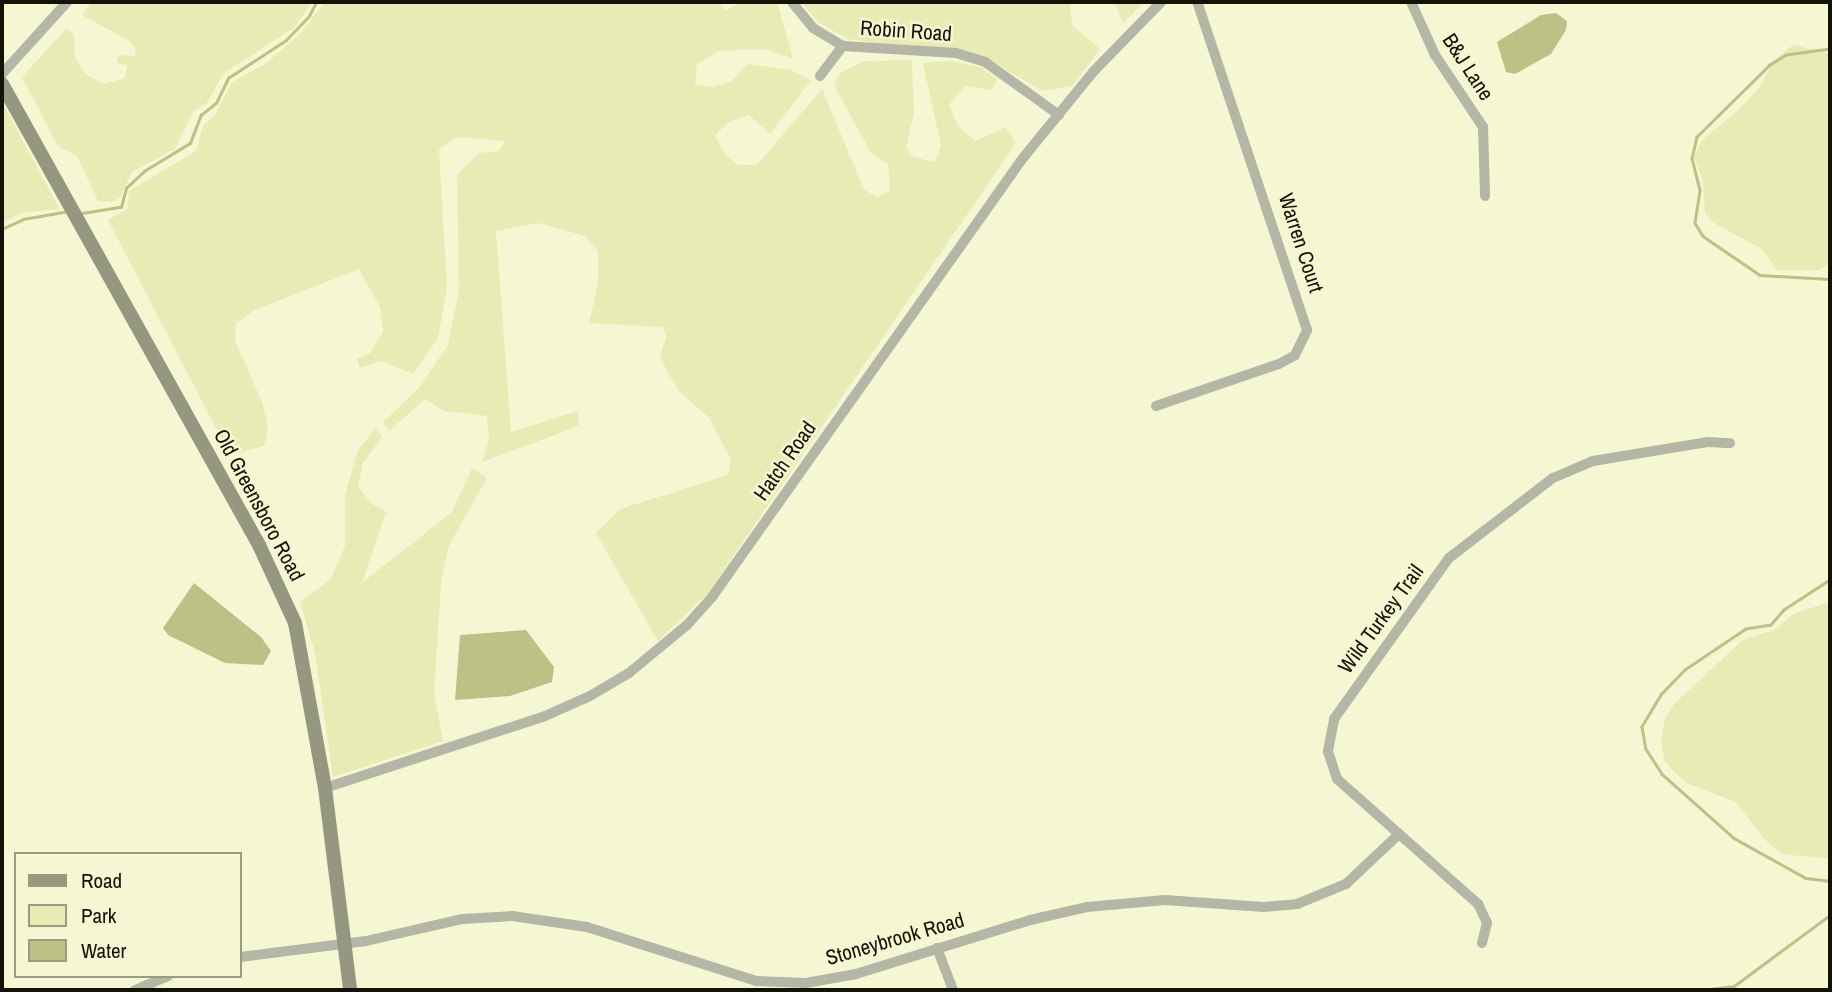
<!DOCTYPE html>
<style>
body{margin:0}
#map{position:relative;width:1832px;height:992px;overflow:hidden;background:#f5f7d2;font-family:"Archivo Narrow",sans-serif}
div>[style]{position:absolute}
.green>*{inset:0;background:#e8ebb4}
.water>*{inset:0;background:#bec186}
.stream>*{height:2.5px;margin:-1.25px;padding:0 1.25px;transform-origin:1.25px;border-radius:1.25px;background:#bec186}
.street>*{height:10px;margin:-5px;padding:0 5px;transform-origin:5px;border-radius:5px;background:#b4b6a6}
.secondary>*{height:14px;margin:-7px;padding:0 7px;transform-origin:7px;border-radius:7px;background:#969780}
span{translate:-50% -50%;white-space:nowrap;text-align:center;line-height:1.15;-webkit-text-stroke:5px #f5f7d2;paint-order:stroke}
.street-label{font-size:21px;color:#121306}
.frame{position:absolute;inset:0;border:4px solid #121306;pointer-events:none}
.legend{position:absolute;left:14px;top:852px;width:228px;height:126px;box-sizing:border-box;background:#f5f7d2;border:2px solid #9a9c80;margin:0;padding:9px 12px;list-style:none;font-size:21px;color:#121306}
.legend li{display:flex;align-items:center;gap:14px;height:35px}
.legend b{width:35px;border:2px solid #9a9c80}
</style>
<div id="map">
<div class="green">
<i style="clip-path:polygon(92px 2px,312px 2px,295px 27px,223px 74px,207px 103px,193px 112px,175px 149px,132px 172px,120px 198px,112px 202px,98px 201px,77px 156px,58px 146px,22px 77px,66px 29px,74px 34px,75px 57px,85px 74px,104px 84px,125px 78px,127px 66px,117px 62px,118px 55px,134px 56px,136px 51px,131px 42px,82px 15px)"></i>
<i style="clip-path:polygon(325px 2px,720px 2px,725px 11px,742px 2px,777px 2px,793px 59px,765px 49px,719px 51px,697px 64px,695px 84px,712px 87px,732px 81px,747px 64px,790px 70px,811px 80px,770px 134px,749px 115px,729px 122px,715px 135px,724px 153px,738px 165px,757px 165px,822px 89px,864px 190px,878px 197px,890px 190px,888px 164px,871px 153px,834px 85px,840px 73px,864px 61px,912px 60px,914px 113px,906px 148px,913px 157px,935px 162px,941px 146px,923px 63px,951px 61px,980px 67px,998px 80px,991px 90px,965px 86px,949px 105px,958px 126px,975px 141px,1005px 127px,1016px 143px,708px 593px,658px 641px,596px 533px,620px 509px,728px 475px,731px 459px,709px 418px,679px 391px,668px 373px,660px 356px,666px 338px,663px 327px,589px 323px,598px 284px,598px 251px,585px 236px,539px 223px,496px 231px,511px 432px,578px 411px,579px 426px,482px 462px,489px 439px,487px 416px,444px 411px,425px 399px,389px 431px,383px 422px,419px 388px,448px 345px,459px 291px,457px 174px,479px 153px,499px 151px,505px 141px,456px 137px,439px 149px,447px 288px,438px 338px,413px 374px,382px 361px,360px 368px,357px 359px,370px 353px,383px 332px,380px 307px,359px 269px,255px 310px,236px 323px,235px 341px,263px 404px,268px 428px,264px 446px,230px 455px,108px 220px,127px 209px,129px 191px,196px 151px,203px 126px,215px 115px,232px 82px,265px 64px,298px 36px)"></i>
<i style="clip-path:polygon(801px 2px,1070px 2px,1072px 25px,1100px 49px,1072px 86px,1042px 91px,990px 60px,848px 39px,819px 23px)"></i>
<i style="clip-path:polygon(1115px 2px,1143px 2px,1123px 24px)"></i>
<i style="clip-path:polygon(1793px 45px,1830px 53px,1830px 263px,1819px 270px,1777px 270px,1762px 249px,1714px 223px,1705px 213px,1703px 182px,1694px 157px,1702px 140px,1737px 111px,1759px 88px,1774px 60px)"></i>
<i style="clip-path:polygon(2px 102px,57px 204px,59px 209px,21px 213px,2px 223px)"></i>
<i style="clip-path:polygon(376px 428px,382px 437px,363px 463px,358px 486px,371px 503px,386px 512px,362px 583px,452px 512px,472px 468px,487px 478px,449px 545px,441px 582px,434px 694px,443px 741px,333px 777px,315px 653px,300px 602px,330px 580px,345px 546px,345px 495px,358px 450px)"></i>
<i style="clip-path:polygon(1830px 602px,1830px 859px,1782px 854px,1764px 839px,1736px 802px,1686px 783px,1665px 762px,1661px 743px,1665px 719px,1674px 704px,1744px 639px,1774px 630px,1795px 613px)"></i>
</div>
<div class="water">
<i style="clip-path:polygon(1556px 13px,1567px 21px,1566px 30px,1551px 54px,1515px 74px,1506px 72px,1497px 42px,1541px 15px)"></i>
<i style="clip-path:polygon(194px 583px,261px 637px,271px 651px,263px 665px,225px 663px,168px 635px,163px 628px)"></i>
<i style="clip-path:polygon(526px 630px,554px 667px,552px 682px,510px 696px,455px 700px,460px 635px)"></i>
</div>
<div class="stream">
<i style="left:1830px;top:49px;width:44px;rotate:172.2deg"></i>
<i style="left:1786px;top:55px;width:19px;rotate:148deg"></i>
<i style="left:1770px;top:65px;width:103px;rotate:135.4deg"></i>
<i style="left:1697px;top:137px;width:22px;rotate:103deg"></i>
<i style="left:1692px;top:158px;width:34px;rotate:76deg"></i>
<i style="left:1700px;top:191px;width:32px;rotate:99deg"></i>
<i style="left:1695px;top:223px;width:15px;rotate:58deg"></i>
<i style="left:1703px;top:236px;width:69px;rotate:34.4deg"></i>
<i style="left:1760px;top:275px;width:70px;rotate:3.3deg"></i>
<i style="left:82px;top:213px;width:39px;rotate:-9deg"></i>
<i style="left:121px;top:207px;width:20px;rotate:-75deg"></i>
<i style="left:126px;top:188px;width:25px;rotate:-43deg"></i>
<i style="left:144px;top:171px;width:54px;rotate:-31.3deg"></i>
<i style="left:190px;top:143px;width:30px;rotate:-69deg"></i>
<i style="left:201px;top:115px;width:19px;rotate:-39deg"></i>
<i style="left:216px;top:103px;width:28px;rotate:-64deg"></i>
<i style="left:228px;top:78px;width:69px;rotate:-33.2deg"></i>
<i style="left:286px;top:40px;width:33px;rotate:-46deg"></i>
<i style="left:309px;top:16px;width:16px;rotate:-63deg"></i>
<i style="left:2px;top:229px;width:23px;rotate:-25deg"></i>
<i style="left:23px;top:219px;width:42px;rotate:-9.7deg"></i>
<i style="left:1830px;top:580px;width:55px;rotate:146.9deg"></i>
<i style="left:1784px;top:610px;width:20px;rotate:131deg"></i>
<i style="left:1771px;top:625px;width:25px;rotate:171deg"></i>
<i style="left:1746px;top:629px;width:73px;rotate:146.1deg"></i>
<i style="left:1685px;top:670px;width:35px;rotate:134deg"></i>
<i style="left:1661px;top:695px;width:37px;rotate:121deg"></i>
<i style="left:1642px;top:727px;width:22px;rotate:80deg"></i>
<i style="left:1646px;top:749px;width:30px;rotate:57deg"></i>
<i style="left:1662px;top:774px;width:96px;rotate:41.6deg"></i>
<i style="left:1734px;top:838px;width:82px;rotate:29.1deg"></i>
<i style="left:1806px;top:878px;width:24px;rotate:7deg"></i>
<i style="left:1702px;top:990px;width:32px;rotate:-7deg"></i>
<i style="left:1734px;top:986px;width:119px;rotate:-36.5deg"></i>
</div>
<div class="street">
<i style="left:792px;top:2px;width:33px;rotate:51deg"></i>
<i style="left:813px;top:28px;width:35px;rotate:31deg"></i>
<i style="left:843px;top:46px;width:113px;rotate:3.5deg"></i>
<i style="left:956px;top:53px;width:30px;rotate:17deg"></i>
<i style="left:985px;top:62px;width:91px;rotate:35.6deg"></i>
<i style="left:1411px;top:2px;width:58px;rotate:65.6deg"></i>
<i style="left:1435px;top:55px;width:87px;rotate:56.3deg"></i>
<i style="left:1483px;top:127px;width:69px;rotate:88.3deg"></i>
<i style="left:2px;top:74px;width:97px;rotate:-47.9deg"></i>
<i style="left:820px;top:76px;width:38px;rotate:-53deg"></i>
<i style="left:1156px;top:406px;width:130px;rotate:-18.9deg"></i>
<i style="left:1279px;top:364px;width:18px;rotate:-29deg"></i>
<i style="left:1295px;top:355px;width:28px;rotate:-64deg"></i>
<i style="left:1307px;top:330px;width:346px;rotate:-108.5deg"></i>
<i style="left:325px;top:788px;width:231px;rotate:-18.1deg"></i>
<i style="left:545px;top:716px;width:49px;rotate:-24deg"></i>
<i style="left:590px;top:696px;width:45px;rotate:-30.5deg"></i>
<i style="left:629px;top:673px;width:75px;rotate:-39.6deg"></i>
<i style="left:687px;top:625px;width:38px;rotate:-48deg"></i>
<i style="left:712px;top:597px;width:538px;rotate:-54.69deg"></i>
<i style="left:1023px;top:158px;width:112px;rotate:-50.8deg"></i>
<i style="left:1094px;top:71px;width:96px;rotate:-45.8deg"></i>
<i style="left:1482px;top:943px;width:21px;rotate:-76deg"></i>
<i style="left:1487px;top:923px;width:21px;rotate:-115deg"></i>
<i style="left:1478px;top:904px;width:188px;rotate:-138.4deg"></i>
<i style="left:1337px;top:779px;width:29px;rotate:-108deg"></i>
<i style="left:1328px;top:751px;width:33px;rotate:-79deg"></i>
<i style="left:1334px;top:719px;width:198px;rotate:-54.5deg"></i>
<i style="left:1449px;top:558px;width:131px;rotate:-37.6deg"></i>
<i style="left:1553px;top:478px;width:43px;rotate:-23deg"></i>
<i style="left:1593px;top:461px;width:117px;rotate:-9.4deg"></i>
<i style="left:1708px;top:442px;width:22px;rotate:3deg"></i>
<i style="left:937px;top:948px;width:45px;rotate:69.1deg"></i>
<i style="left:240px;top:957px;width:127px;rotate:-7.2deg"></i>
<i style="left:366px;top:941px;width:98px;rotate:-12.9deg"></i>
<i style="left:462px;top:919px;width:50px;rotate:-3.4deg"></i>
<i style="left:512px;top:916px;width:76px;rotate:8.3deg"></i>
<i style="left:587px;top:927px;width:177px;rotate:17.7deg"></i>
<i style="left:756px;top:981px;width:50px;rotate:2.3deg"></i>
<i style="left:806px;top:983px;width:51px;rotate:-10.2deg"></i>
<i style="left:856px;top:974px;width:182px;rotate:-17.2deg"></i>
<i style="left:1030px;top:920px;width:58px;rotate:-12.8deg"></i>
<i style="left:1087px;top:907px;width:78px;rotate:-5.1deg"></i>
<i style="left:1165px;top:900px;width:99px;rotate:4deg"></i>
<i style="left:1264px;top:907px;width:33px;rotate:-5deg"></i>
<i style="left:1297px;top:904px;width:53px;rotate:-22.2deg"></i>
<i style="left:1346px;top:884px;width:73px;rotate:-43.3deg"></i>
<i style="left:135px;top:990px;width:36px;rotate:-23deg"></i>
</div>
<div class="secondary">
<i style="left:2px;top:84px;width:528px;rotate:60.86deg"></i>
<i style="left:259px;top:545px;width:86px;rotate:65.2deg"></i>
<i style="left:295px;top:623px;width:168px;rotate:79.7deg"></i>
<i style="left:325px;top:788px;width:204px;rotate:82.9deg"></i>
</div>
<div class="street-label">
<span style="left:906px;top:31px;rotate:4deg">Robin Road</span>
<span style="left:1468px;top:67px;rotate:57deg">B&amp;J Lane</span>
<span style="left:1301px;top:243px;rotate:72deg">Warren Court</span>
<span style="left:785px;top:461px;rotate:-55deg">Hatch Road</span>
<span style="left:259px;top:505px;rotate:62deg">Old Greensboro Road</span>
<span style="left:1381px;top:619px;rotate:-54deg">Wild Turkey Trail</span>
<span style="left:895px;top:939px;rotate:-16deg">Stoneybrook Road</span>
</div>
<div class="frame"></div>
<ul class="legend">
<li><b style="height:9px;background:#969780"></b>Road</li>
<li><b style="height:19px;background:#e8ebb4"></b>Park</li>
<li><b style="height:19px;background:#bec186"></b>Water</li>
</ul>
</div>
